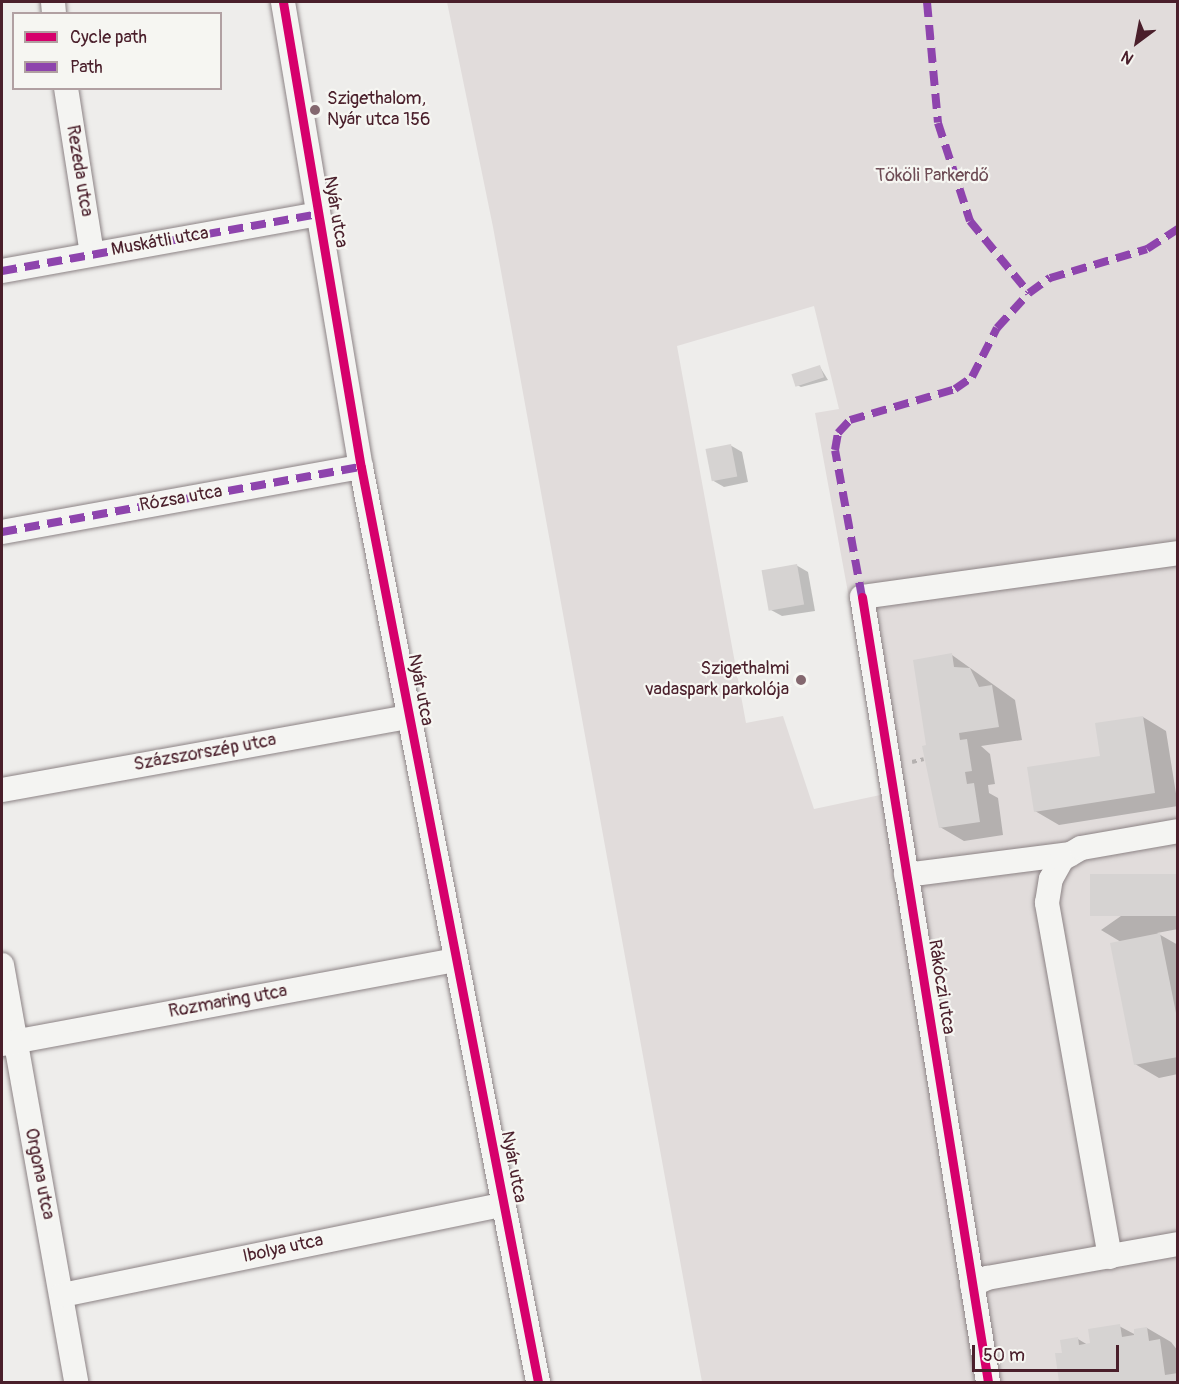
<!DOCTYPE html>
<meta charset="utf-8">
<style>
body{margin:0}
#map{position:relative;width:1179px;height:1384px;overflow:hidden;background:#eeedeb;font-family:Pangolin,sans-serif}
div>[style]{position:absolute}
.green>*{inset:0;background:#e1dcdb}
.shadow>*{inset:0;background:#0003}
.building>*{inset:0;background:#d6d3d2;transform-origin:0 0}
.path>*{height:4px;margin-top:-2px;transform-origin:0;background:repeating-linear-gradient(90deg,#b5b1b0 0 4.5px,transparent 0 9px)}
.roads{filter:drop-shadow(0 0 2px #8c8385) drop-shadow(0 0 2px #8c8385)}
.minor>*{height:24px;margin:-12px;padding:0 12px;transform-origin:12px;border-radius:12px;background:#f4f4f2}
.quiet>*{height:8px;margin-top:-4px;transform-origin:0;background:repeating-linear-gradient(90deg,#8e44ad 0 15px,transparent 0 23px)}
.cycleway>*{height:9px;margin:-4.5px;padding:0 4.5px;transform-origin:4.5px;border-radius:4.5px;background:#d6006c}
.dots>*{width:16px;height:16px;translate:-50% -50%;box-sizing:border-box;border:3px solid #f6f6f2;border-radius:50%}
span{translate:-50% -50%;white-space:nowrap;text-align:center;line-height:1.15;-webkit-text-stroke:4.5px #f6f6f2;paint-order:stroke}
.poi-label{font-size:18px;color:#4a1f2b}
.left{translate:0 -50%;text-align:left}
.right{translate:-100% -50%;text-align:right}
.street-label{font-size:18px;color:#4a1f2b}
.park-label{font-size:18px;color:#6d4b54}
.frame{position:absolute;inset:0;border:3px solid #4a1f2b;pointer-events:none}
.legend{position:absolute;left:12px;top:12px;width:210px;height:78px;box-sizing:border-box;background:#f6f6f2;border:2px solid #b1a0a2;margin:0;padding:8px 10px;list-style:none;font-size:18px;color:#4a1f2b}
.legend li{display:flex;align-items:center;gap:12px;height:30px}
.legend b{width:30px;border:2px solid #b1a0a2}
.north{position:absolute;left:1107px;top:12px;width:60px;height:60px;-webkit-text-stroke:4px #f6f6f2;paint-order:stroke;rotate:212deg;font-size:16px;font-weight:700;line-height:24px;text-align:center;color:#4a1f2b}
.north::after{content:'';display:block;margin:auto;width:21px;height:27px;background:#4a1f2b;clip-path:polygon(50% 0,100% 100%,50% 72%,0 100%)}
.scale{position:absolute;left:972px;top:1345px;width:147px;height:27px;box-sizing:border-box;border:3px solid #4a1f2b;border-top:0;padding-left:8px;font-size:18px;line-height:21px;white-space:nowrap;color:#4a1f2b;-webkit-text-stroke:4px #f6f6f2;paint-order:stroke}
</style>
<div id="map">
<div class="green">
<i style="clip-path:polygon(evenodd,447px 2px,1177px 2px,1177px 1382px,702px 1382px,493px 227px,447px 2px,814px 306px,839px 409px,815px 413px,885px 794px,814px 809px,783px 716px,746px 723px,677px 346px,814px 306px)"></i>
</div>
<div class="shadow">
<i style="clip-path:polygon(820px 367px,828px 380px,801px 387px,795px 384px)"></i>
<i style="clip-path:polygon(730px 445px,742px 452px,748px 482px,724px 487px,712px 480px)"></i>
<i style="clip-path:polygon(796px 565px,808px 572px,815px 611px,782px 616px,771px 610px)"></i>
<i style="clip-path:polygon(952px 655px,1015px 700px,1022px 740px,981px 746px,990px 754px,995px 784px,988px 785px,989px 793px,998px 798px,1003px 835px,964px 841px,940px 827px,928px 746px)"></i>
<i style="clip-path:polygon(1143px 717px,1166px 731px,1178px 806px,1059px 825px,1035px 811px,1102px 757px)"></i>
<i style="clip-path:polygon(1178px 876px,1178px 929px,1157px 933px,1178px 945px,1178px 1074px,1159px 1078px,1135px 1064px,1121px 942px,1101px 930px)"></i>
<i style="clip-path:polygon(1119px 1326px,1136px 1335px,1147px 1328px,1171px 1342px,1178px 1351px,1178px 1382px,1061px 1382px,1056px 1355px,1063px 1354px,1078px 1339px,1088px 1345px)"></i>
</div>
<div class="building">
<i style="left:820px;top:365px;width:13px;height:30px;rotate:72deg"></i>
<i style="left:731px;top:444px;width:33px;height:26px;rotate:79deg"></i>
<i style="left:797px;top:564px;width:41px;height:36px;rotate:80deg"></i>
<i style="clip-path:polygon(952px 653px,954px 667px,970px 668px,979px 687px,992px 685px,999px 727px,959px 733px,960px 740px,967px 739px,972px 771px,965px 772px,967px 784px,974px 783px,980px 822px,939px 828px,922px 746px,926px 745px,913px 660px)"></i>
<i style="clip-path:polygon(1143px 716px,1155px 793px,1034px 812px,1027px 767px,1100px 756px,1095px 723px)"></i>
<i style="left:1178px;top:874px;width:42px;height:88px;rotate:90deg"></i>
<i style="clip-path:polygon(1160px 933px,1178px 1023px,1178px 1057px,1134px 1065px,1110px 943px)"></i>
<i style="clip-path:polygon(1120px 1324px,1122px 1337px,1134px 1335px,1134px 1329px,1147px 1327px,1149px 1341px,1160px 1339px,1165px 1375px,1178px 1373px,1178px 1382px,1059px 1382px,1055px 1353px,1062px 1353px,1060px 1340px,1078px 1337px,1079px 1345px,1090px 1343px,1088px 1329px)"></i>
</div>
<div class="path">
<i style="left:912px;top:762px;width:12px;rotate:-14deg"></i>
</div>
<div class="roads">
<div class="minor">
<i style="left:53px;top:2px;width:12px;rotate:85deg"></i>
<i style="left:283px;top:2px;width:471px;rotate:80.5deg"></i>
<i style="left:361px;top:467px;width:932px;rotate:79.05deg"></i>
<i style="left:66px;top:88px;width:168px;rotate:81.1deg"></i>
<i style="left:2px;top:271px;width:321px;rotate:-10.2deg"></i>
<i style="left:2px;top:532px;width:365px;rotate:-10.3deg"></i>
<i style="left:2px;top:790px;width:413px;rotate:-10.2deg"></i>
<i style="left:906px;top:875px;width:166px;rotate:-7.3deg"></i>
<i style="left:2px;top:965px;width:424px;rotate:79.9deg"></i>
<i style="left:2px;top:1044px;width:460px;rotate:-10.5deg"></i>
<i style="left:1110px;top:1257px;width:360px;rotate:-100.1deg"></i>
<i style="left:1047px;top:903px;width:24px;rotate:-81deg"></i>
<i style="left:1051px;top:879px;width:23px;rotate:-61deg"></i>
<i style="left:1062px;top:859px;width:22px;rotate:-30deg"></i>
<i style="left:1081px;top:848px;width:98px;rotate:-9.9deg"></i>
<i style="left:972px;top:1285px;width:17px;rotate:-25deg"></i>
<i style="left:987px;top:1278px;width:194px;rotate:-10.1deg"></i>
<i style="left:62px;top:1295px;width:451px;rotate:-11.6deg"></i>
<i style="left:988px;top:1382px;width:795px;rotate:-99.12deg"></i>
<i style="left:862px;top:597px;width:319px;rotate:-7.9deg"></i>
</div>
</div>
<div class="quiet">
<i style="left:927px;top:2px;width:121px;rotate:84.8deg"></i>
<i style="left:938px;top:123px;width:103px;rotate:71.9deg"></i>
<i style="left:970px;top:221px;width:93px;rotate:50.7deg"></i>
<i style="left:2px;top:271px;width:321px;rotate:-10.2deg"></i>
<i style="left:2px;top:532px;width:365px;rotate:-10.3deg"></i>
<i style="left:862px;top:597px;width:149px;rotate:-100.4deg"></i>
<i style="left:835px;top:450px;width:17px;rotate:-80deg"></i>
<i style="left:838px;top:433px;width:18px;rotate:-47deg"></i>
<i style="left:850px;top:420px;width:109px;rotate:-16.4deg"></i>
<i style="left:955px;top:389px;width:21px;rotate:-35deg"></i>
<i style="left:972px;top:377px;width:55px;rotate:-63deg"></i>
<i style="left:997px;top:328px;width:47px;rotate:-47.6deg"></i>
<i style="left:1029px;top:293px;width:26px;rotate:-36deg"></i>
<i style="left:1050px;top:278px;width:101px;rotate:-16.6deg"></i>
<i style="left:1147px;top:249px;width:37px;rotate:-33deg"></i>
</div>
<div class="cycleway">
<i style="left:283px;top:2px;width:471px;rotate:80.5deg"></i>
<i style="left:361px;top:467px;width:932px;rotate:79.05deg"></i>
<i style="left:862px;top:597px;width:795px;rotate:80.88deg"></i>
</div>
<div class="dots">
<i style="left:315px;top:110px;background:#83676e"></i>
<i style="left:801px;top:680px;background:#83676e"></i>
</div>
<div class="poi-label">
<span class="left" style="left:327px;top:110px">Szigethalom,<br>Nyár utca 156</span>
<span class="right" style="left:789px;top:680px">Szigethalmi<br>vadaspark parkolója</span>
</div>
<div class="street-label">
<span style="left:79px;top:171px;rotate:81deg">Rezeda utca</span>
<span style="left:335px;top:212px;rotate:80deg">Nyár utca</span>
<span style="left:160px;top:242px;rotate:-10deg">Muskátli utca</span>
<span style="left:181px;top:499px;rotate:-10deg">Rózsa utca</span>
<span style="left:420px;top:690px;rotate:79deg">Nyár utca</span>
<span style="left:205px;top:753px;rotate:-10deg">Százszorszép utca</span>
<span style="left:941px;top:987px;rotate:81deg">Rákóczi utca</span>
<span style="left:228px;top:1002px;rotate:-10deg">Rozmaring utca</span>
<span style="left:513px;top:1167px;rotate:79deg">Nyár utca</span>
<span style="left:39px;top:1174px;rotate:79deg">Orgona utca</span>
<span style="left:283px;top:1249px;rotate:-12deg">Ibolya utca</span>
</div>
<div class="park-label">
<span style="left:932px;top:176px">Tököli Parkerdő</span>
</div>
<div class="frame"></div>
<ul class="legend">
<li><b style="height:8px;background:#d6006c"></b>Cycle path</li>
<li><b style="height:8px;background:#8e44ad"></b>Path</li>
</ul>
<div class="north">N</div>
<div class="scale">50 m</div>
</div>
